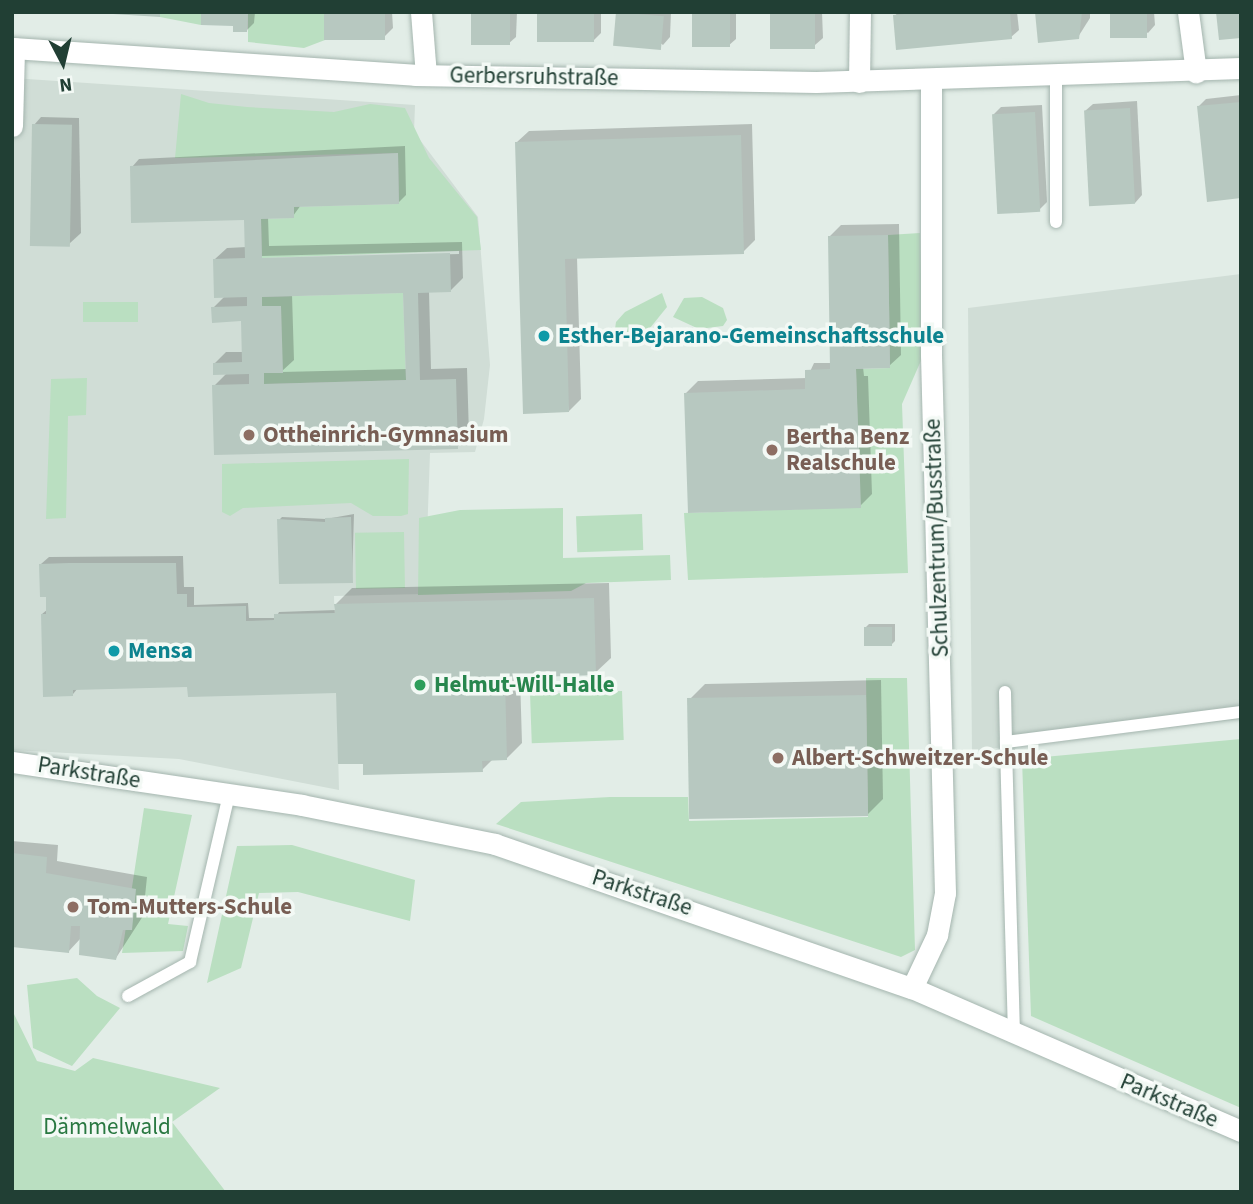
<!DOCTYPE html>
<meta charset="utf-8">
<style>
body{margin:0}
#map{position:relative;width:1253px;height:1204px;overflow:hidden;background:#e2ede7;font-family:"Source Sans 3",sans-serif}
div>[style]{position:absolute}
.built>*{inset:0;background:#d0ddd6}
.green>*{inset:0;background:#badfc1;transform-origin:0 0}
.shadow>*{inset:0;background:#0003}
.building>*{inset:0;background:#b7c8c0;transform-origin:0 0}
.roads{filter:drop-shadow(0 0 2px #a4b5ae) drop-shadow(0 0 2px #a4b5ae)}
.service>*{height:12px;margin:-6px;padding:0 6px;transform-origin:6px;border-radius:6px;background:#fff}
.minor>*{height:21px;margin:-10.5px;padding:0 10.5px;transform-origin:10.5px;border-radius:10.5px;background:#fff}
.tertiary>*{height:21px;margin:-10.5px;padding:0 10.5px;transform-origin:10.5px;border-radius:10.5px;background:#fff}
.dots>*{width:19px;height:19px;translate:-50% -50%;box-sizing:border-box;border:4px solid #f3f9f5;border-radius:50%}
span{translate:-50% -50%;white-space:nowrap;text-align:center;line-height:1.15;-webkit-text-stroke:7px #f3f9f5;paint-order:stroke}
.street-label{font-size:23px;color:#213f34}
.culture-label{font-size:23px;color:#0d838f;font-weight:700}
.left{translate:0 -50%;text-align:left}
.education-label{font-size:23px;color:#785e54;font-weight:700}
.leisure-label{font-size:23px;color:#27864d;font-weight:700}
.park-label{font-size:23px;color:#297841}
.frame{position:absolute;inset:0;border:14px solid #213f34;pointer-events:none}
.north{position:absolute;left:28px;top:28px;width:70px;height:70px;-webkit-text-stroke:5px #f3f9f5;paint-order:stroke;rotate:173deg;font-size:19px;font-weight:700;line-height:28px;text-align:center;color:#213f34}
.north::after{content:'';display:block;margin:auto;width:24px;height:32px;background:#213f34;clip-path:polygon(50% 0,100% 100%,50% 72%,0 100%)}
</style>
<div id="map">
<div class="built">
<i style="clip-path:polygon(12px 78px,415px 105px,414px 132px,478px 217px,490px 365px,484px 419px,475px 452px,430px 453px,425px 594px,334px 596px,339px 790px,179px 759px,12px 750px)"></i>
<i style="clip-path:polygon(1241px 274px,1241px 719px,972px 751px,968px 308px)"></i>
</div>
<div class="green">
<i style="clip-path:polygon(160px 12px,201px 12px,201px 25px,160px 17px)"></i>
<i style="clip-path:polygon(248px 12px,324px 12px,325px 40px,304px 48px,248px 42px)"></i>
<i style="clip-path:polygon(181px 94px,209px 103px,247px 107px,334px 112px,370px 104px,405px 108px,429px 158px,477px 217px,481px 250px,262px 258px,261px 219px,293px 218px,294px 207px,399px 204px,398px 153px,175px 158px)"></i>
<i style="clip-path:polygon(920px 233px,923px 356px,902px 404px,908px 573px,688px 580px,684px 513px,860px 507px,856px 369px,890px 368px,888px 235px)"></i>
<i style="clip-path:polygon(403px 293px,406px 380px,264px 384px,264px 373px,282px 373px,281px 306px,262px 306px,262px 297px)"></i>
<i style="clip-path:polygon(662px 293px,667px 307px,650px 328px,614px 336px,616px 322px,625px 312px)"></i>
<i style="clip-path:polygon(702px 297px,723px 308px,727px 320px,723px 326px,699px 329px,673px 317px,684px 298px)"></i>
<i style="left:83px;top:302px;width:55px;height:20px"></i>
<i style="clip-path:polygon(87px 378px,86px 415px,68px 416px,66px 518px,46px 519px,51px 379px)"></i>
<i style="clip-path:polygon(409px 459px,408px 514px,401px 516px,373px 516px,351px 503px,243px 508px,230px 516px,222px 512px,222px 464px)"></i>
<i style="clip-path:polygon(563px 508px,563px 558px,670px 555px,671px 580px,586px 583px,571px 591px,418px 595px,419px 518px,460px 510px)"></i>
<i style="left:642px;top:514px;width:36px;height:66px;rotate:88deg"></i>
<i style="left:404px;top:532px;width:56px;height:49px;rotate:89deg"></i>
<i style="clip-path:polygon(866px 678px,907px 678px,915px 950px,901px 957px,496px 824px,521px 802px,610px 797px,688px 797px,689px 821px,868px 817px)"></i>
<i style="left:622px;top:691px;width:49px;height:92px;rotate:88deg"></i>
<i style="clip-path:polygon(1241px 739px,1241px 1108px,1031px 1016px,1022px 759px)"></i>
<i style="clip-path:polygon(144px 808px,192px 815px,168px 924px,188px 926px,183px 951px,122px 953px)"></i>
<i style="clip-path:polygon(292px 845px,415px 880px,410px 921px,298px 892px,259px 893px,241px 968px,207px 983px,237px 846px)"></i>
<i style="clip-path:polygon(77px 978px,97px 996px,120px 1008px,72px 1066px,33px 1048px,27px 985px)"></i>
<i style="clip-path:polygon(12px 994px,13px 1012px,37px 1061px,75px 1071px,93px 1058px,220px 1088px,172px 1122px,226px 1192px,12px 1192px)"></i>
</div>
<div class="shadow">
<i style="clip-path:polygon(203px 12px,255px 12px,254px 23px,247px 30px)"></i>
<i style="clip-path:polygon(326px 12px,392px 12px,393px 28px,385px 36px)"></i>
<i style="clip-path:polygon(473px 12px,517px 12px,516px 37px,508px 44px)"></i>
<i style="clip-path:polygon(539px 12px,601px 12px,601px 33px,593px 41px)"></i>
<i style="clip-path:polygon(618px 12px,671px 12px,670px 37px,663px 45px)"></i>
<i style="clip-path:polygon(694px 12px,736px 12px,736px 39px,728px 46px)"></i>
<i style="clip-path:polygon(772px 12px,822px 12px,823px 38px,815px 45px)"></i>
<i style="clip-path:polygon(898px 12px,1017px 12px,1019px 30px,1011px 37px,895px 16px)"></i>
<i style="clip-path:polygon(1037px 12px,1090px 12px,1090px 18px,1078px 37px)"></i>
<i style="clip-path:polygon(1112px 12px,1154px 12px,1155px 25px,1148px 33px)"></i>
<i style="clip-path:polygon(1241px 95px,1241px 197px,1199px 106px,1206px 99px)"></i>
<i style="clip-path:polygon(1137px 101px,1142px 195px,1135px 203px,1085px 111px,1093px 104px)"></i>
<i style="clip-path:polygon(1042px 105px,1047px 202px,1039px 210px,993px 115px,1001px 107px)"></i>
<i style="clip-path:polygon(41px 117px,79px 118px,81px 233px,69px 244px,34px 125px)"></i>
<i style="clip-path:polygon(752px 124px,755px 240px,743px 252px,577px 257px,581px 399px,569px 411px,517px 142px,529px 131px)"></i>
<i style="clip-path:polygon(evenodd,405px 146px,406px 195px,399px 202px,301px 205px,293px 216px,268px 217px,269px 246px,462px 242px,463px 278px,451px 290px,429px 291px,431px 369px,467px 368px,469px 435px,457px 447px,214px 386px,227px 373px,214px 364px,226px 352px,244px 352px,243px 320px,213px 308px,225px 296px,215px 259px,227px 248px,247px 247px,246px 218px,132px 167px,139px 159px,405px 146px,459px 251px,459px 254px,258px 259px,262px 256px,459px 251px,405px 146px,405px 291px,407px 369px,281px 372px,294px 360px,292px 294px,405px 291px)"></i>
<i style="clip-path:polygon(899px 224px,901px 355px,889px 366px,863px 367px,864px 376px,868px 376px,872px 494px,860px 506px,686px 393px,698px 381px,807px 378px,814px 363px,831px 363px,829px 237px,841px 225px)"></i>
<i style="clip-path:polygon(354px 514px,352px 581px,279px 520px,282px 517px,326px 519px)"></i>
<i style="clip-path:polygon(183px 556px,184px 587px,194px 587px,194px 605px,248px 603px,249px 618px,276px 618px,279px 612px,336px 610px,336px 604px,352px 588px,609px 583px,611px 658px,595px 673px,520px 676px,522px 743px,506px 759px,493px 759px,482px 770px,365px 762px,338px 691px,189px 683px,78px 688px,73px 694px,42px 614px,48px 609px,41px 564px,49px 557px)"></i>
<i style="clip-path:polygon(869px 624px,895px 624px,895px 641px,891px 645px,866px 627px)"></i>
<i style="clip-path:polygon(881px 680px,883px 799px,868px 814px,689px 700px,705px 684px)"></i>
<i style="clip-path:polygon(12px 841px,58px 845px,57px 861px,147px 877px,143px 916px,116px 958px,81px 938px,68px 952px,12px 946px)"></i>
</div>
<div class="building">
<i style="clip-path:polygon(82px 12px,160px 12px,160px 17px)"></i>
<i style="clip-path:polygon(201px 12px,248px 12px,247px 32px,233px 32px,233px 26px,201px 25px)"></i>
<i style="left:324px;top:12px;width:61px;height:28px"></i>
<i style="left:471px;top:12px;width:39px;height:33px"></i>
<i style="left:537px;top:12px;width:57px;height:30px"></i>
<i style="left:616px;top:12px;width:48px;height:34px;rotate:5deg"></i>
<i style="left:692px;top:12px;width:38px;height:35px"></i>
<i style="left:770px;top:12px;width:45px;height:37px"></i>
<i style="clip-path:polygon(927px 12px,1010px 12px,1012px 39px,896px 50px,893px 15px)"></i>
<i style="clip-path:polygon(1035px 12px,1082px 12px,1079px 39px,1038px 43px)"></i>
<i style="left:1110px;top:12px;width:37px;height:26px"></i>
<i style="clip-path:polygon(1216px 12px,1241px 12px,1241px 38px,1219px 40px)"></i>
<i style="clip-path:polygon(1241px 102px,1241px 198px,1207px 202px,1197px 106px)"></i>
<i style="left:1130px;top:108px;width:96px;height:46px;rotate:87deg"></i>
<i style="left:1035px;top:112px;width:100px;height:43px;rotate:87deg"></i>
<i style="left:32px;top:124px;width:40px;height:122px;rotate:1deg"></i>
<i style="clip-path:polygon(741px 135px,744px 254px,565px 259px,569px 412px,523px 414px,515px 142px)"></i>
<i style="clip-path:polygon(evenodd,398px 153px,399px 204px,294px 207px,294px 218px,261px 219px,262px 258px,450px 253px,451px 292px,418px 293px,420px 380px,456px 379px,458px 449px,214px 455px,212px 385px,249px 384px,249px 374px,213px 375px,213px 363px,242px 362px,241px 321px,212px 323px,211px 307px,247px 306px,247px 297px,214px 298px,213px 259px,245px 258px,244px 220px,131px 223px,130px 166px,398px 153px,403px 293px,406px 380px,264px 384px,264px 373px,283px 373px,281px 306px,262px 306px,262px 297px,403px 293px)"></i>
<i style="clip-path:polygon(888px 235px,890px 368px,856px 369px,861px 508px,688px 513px,684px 393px,805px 389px,805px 370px,830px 369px,828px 236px)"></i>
<i style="clip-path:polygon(351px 517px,353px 583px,279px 584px,277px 519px,325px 522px,325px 518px)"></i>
<i style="clip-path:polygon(69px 563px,176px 563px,177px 594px,187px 594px,187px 607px,246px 606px,246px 621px,274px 620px,274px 614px,335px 613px,334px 604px,594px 598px,596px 675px,505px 678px,507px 760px,482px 761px,483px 772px,363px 775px,363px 764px,338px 764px,336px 693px,188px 697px,187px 687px,73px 690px,73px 696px,43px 697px,41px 614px,46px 614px,46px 597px,40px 597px,39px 564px)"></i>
<i style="left:864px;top:627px;width:28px;height:19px"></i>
<i style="left:866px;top:695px;width:121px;height:179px;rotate:89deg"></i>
<i style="clip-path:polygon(12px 853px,47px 857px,46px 873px,136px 889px,132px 930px,123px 930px,116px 960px,79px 955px,80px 926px,71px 926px,69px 953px,12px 947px)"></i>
</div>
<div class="roads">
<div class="service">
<i style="left:1056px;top:77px;width:145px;rotate:90deg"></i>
<i style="left:1005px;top:692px;width:50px;rotate:88.9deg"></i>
<i style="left:128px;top:996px;width:71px;rotate:-28.7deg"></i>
<i style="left:190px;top:962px;width:171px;rotate:-76.9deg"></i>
<i style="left:1014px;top:1034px;width:292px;rotate:-91.6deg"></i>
<i style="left:1006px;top:742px;width:237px;rotate:-7.3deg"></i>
</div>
<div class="minor">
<i style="left:421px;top:12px;width:63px;rotate:85.5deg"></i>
<i style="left:1188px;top:12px;width:61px;rotate:82.4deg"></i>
<i style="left:12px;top:48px;width:404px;rotate:3.8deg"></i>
<i style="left:415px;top:75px;width:401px;rotate:1deg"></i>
<i style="left:816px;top:82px;width:425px;rotate:-1.9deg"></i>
<i style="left:859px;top:82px;width:70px;rotate:-89.2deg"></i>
<i style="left:12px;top:126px;width:78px;rotate:-88.5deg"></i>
<i style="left:912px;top:988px;width:59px;rotate:-64.7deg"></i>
<i style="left:937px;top:935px;width:43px;rotate:-79.2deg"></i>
<i style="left:945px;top:893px;width:539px;rotate:-91.49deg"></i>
<i style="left:931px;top:354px;width:273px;rotate:-90deg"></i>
</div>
<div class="tertiary">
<i style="left:12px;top:762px;width:293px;rotate:8.4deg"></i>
<i style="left:302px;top:805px;width:197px;rotate:11.4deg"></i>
<i style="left:495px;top:844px;width:441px;rotate:19.1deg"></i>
<i style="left:912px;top:988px;width:359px;rotate:23.5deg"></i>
</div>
</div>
<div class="dots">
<i style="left:544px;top:336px;background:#0f9aa8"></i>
<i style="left:249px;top:435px;background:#8d6e63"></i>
<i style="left:772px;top:450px;background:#8d6e63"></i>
<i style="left:114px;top:651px;background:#0f9aa8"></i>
<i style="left:420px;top:685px;background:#2e9e5b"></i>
<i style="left:778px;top:758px;background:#8d6e63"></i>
<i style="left:73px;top:907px;background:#8d6e63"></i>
</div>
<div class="street-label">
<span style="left:534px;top:77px;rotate:1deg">Gerbersruhstraße</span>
<span style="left:937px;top:538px;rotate:-92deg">Schulzentrum/Busstraße</span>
<span style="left:89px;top:773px;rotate:9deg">Parkstraße</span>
<span style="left:642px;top:893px;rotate:18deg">Parkstraße</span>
<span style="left:1169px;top:1101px;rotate:23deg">Parkstraße</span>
</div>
<div class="culture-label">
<span class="left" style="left:558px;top:336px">Esther-Bejarano-Gemeinschaftsschule</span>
<span class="left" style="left:128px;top:651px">Mensa</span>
</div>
<div class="education-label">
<span class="left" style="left:263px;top:435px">Ottheinrich-Gymnasium</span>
<span class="left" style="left:786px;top:450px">Bertha Benz<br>Realschule</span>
<span class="left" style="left:792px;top:758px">Albert-Schweitzer-Schule</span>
<span class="left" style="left:87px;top:907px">Tom-Mutters-Schule</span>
</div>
<div class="leisure-label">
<span class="left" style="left:434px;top:685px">Helmut-Will-Halle</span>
</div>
<div class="park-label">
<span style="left:107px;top:1127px">Dämmelwald</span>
</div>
<div class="frame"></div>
<div class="north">N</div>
</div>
